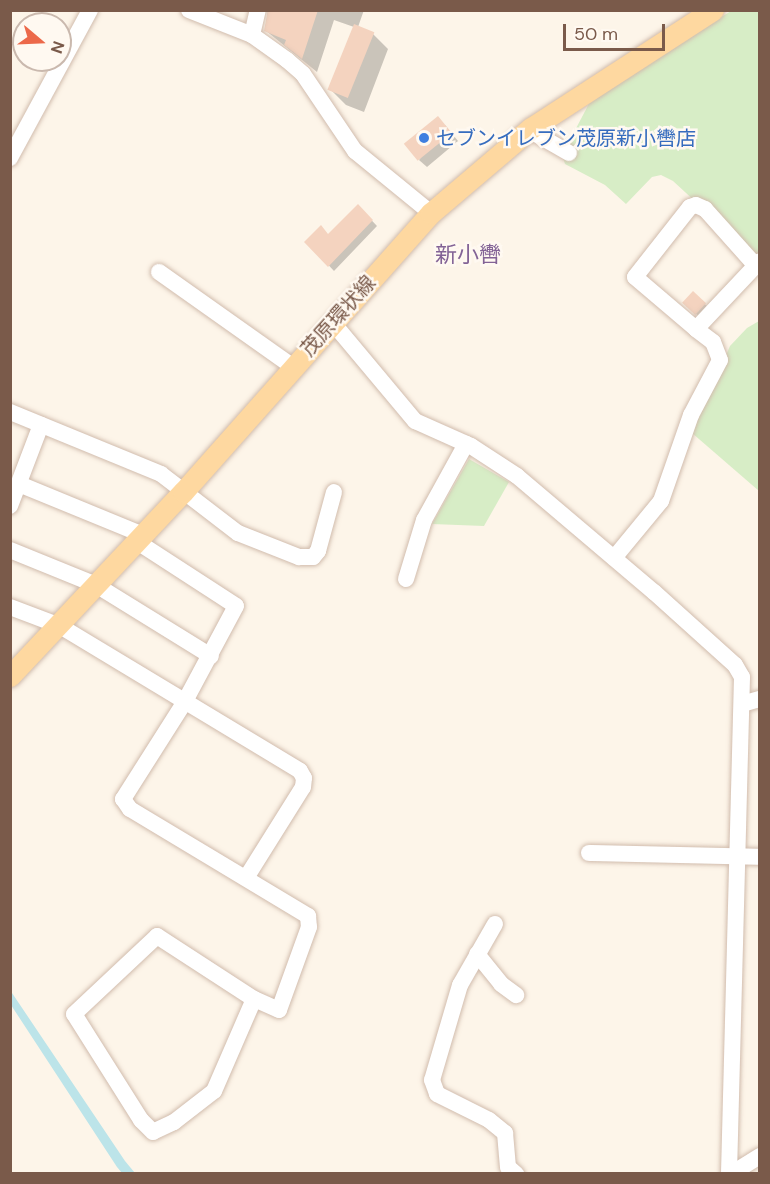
<!DOCTYPE html>
<meta charset="utf-8">
<style>
body{margin:0}
#map{position:relative;width:770px;height:1184px;overflow:hidden;background:#fdf5e9;font-family:"DM Sans","Noto Sans JP",sans-serif}
div>[style]{position:absolute}
.green>*{inset:0;background:#d7edc6}
.water>*{inset:0;background:#bce4e9}
.shadow>*{inset:0;background:#0003}
.building>*{inset:0;background:#f4d3bf;transform-origin:0 0}
.roads{filter:drop-shadow(0 0 2px #d1bcad) drop-shadow(0 0 2px #d1bcad)}
.minor>*{height:16px;margin:-8px;padding:0 8px;transform-origin:8px;border-radius:8px;background:#fff}
.major>*{height:21px;margin:-10.5px;padding:0 10.5px;transform-origin:10.5px;border-radius:10.5px;background:#fed8a0}
.dots>*{width:16px;height:16px;translate:-50% -50%;box-sizing:border-box;border:3px solid #fff9f1;border-radius:50%}
span{translate:-50% -50%;white-space:nowrap;text-align:center;line-height:1.15;-webkit-text-stroke:5px #fff9f1;paint-order:stroke}
.shop-label{font-size:20px;color:#366cbe}
.left{translate:0 -50%;text-align:left}
.street-label{font-size:20px;color:#7a5a4a}
.quarter-label{font-size:22px;color:#836396}
.frame{position:absolute;inset:0;border:12px solid #7a5a4a;pointer-events:none}
.north{position:absolute;left:12px;top:12px;width:60px;height:60px;box-sizing:border-box;background:#fff9f1;border:2px solid #cab9ae;border-radius:50%;rotate:109deg;font-size:16px;font-weight:700;line-height:24px;text-align:center;color:#7a5a4a}
.north::after{content:'';display:block;margin:auto;width:21px;height:27px;background:#ec694a;clip-path:polygon(50% 0,100% 100%,50% 72%,0 100%)}
.scale{position:absolute;left:563px;top:24px;width:102px;height:27px;box-sizing:border-box;border:3px solid #7a5a4a;border-top:0;padding-left:8px;font-size:18px;line-height:21px;white-space:nowrap;color:#7a5a4a;-webkit-text-stroke:4px #fff9f1;paint-order:stroke}
</style>
<div id="map">
<div class="green">
<i style="clip-path:polygon(731px 11px,759px 11px,760px 261px,673px 181px,661px 175px,652px 177px,626px 204px,605px 185px,565px 164px,562px 155px,593px 96px)"></i>
<i style="clip-path:polygon(759px 321px,759px 491px,692px 433px,730px 346px,747px 328px)"></i>
<i style="clip-path:polygon(469px 459px,509px 482px,484px 526px,432px 524px)"></i>
</div>
<div class="water">
<i style="clip-path:polygon(10px 990px,125px 1161px,135px 1173px,122px 1173px,117px 1167px,11px 1005px)"></i>
</div>
<div class="shadow">
<i style="clip-path:polygon(268px 10px,364px 10px,358px 27px,373px 34px,388px 49px,364px 112px,346px 105px,331px 90px,354px 27px,334px 20px,317px 72px,265px 30px)"></i>
<i style="clip-path:polygon(445px 125px,458px 141px,427px 167px,419px 160px)"></i>
<i style="clip-path:polygon(358px 206px,377px 226px,334px 271px,307px 242px,328px 236px)"></i>
<i style="clip-path:polygon(693px 293px,710px 309px,701px 318px,689px 308px)"></i>
</div>
<div class="building">
<i style="clip-path:polygon(268px 10px,318px 10px,302px 59px,284px 45px,286px 40px,264px 31px)"></i>
<i style="left:354px;top:24px;width:22px;height:71px;rotate:22deg"></i>
<i style="left:438px;top:116px;width:22px;height:44px;rotate:51deg"></i>
<i style="clip-path:polygon(358px 204px,373px 220px,328px 267px,304px 242px,321px 225px,328px 234px)"></i>
<i style="left:693px;top:291px;width:18px;height:16px;rotate:43deg"></i>
</div>
<div class="roads">
<div class="minor">
<i style="left:189px;top:10px;width:68px;rotate:21.6deg"></i>
<i style="left:252px;top:35px;width:43px;rotate:35.5deg"></i>
<i style="left:287px;top:60px;width:21px;rotate:41deg"></i>
<i style="left:303px;top:74px;width:93px;rotate:56deg"></i>
<i style="left:355px;top:151px;width:98px;rotate:39.2deg"></i>
<i style="left:252px;top:35px;width:26px;rotate:-77deg"></i>
<i style="left:529px;top:130px;width:46px;rotate:29.9deg"></i>
<i style="left:10px;top:158px;width:168px;rotate:-61.6deg"></i>
<i style="left:159px;top:272px;width:164px;rotate:35.3deg"></i>
<i style="left:333px;top:323px;width:128px;rotate:50.1deg"></i>
<i style="left:415px;top:421px;width:61px;rotate:24.1deg"></i>
<i style="left:471px;top:446px;width:55px;rotate:33.1deg"></i>
<i style="left:517px;top:476px;width:180px;rotate:40.3deg"></i>
<i style="left:654px;top:592px;width:109px;rotate:42deg"></i>
<i style="left:735px;top:665px;width:14px;rotate:60deg"></i>
<i style="left:742px;top:677px;width:497px;rotate:91.5deg"></i>
<i style="left:696px;top:329px;width:80px;rotate:-139.6deg"></i>
<i style="left:635px;top:277px;width:89px;rotate:-51.8deg"></i>
<i style="left:690px;top:207px;width:6px;rotate:-18deg"></i>
<i style="left:696px;top:205px;width:10px;rotate:24deg"></i>
<i style="left:705px;top:209px;width:75px;rotate:48.2deg"></i>
<i style="left:10px;top:412px;width:163px;rotate:22.3deg"></i>
<i style="left:161px;top:474px;width:97px;rotate:37.5deg"></i>
<i style="left:238px;top:533px;width:66px;rotate:21.5deg"></i>
<i style="left:299px;top:557px;width:14px"></i>
<i style="left:313px;top:557px;width:8px;rotate:-50deg"></i>
<i style="left:318px;top:551px;width:61px;rotate:-74.8deg"></i>
<i style="left:19px;top:484px;width:132px;rotate:22.3deg"></i>
<i style="left:10px;top:506px;width:87px;rotate:-69.1deg"></i>
<i style="left:136px;top:541px;width:119px;rotate:33deg"></i>
<i style="left:236px;top:606px;width:110px;rotate:118.2deg"></i>
<i style="left:184px;top:703px;width:114px;rotate:122.4deg"></i>
<i style="left:123px;top:799px;width:12px;rotate:55deg"></i>
<i style="left:130px;top:809px;width:208px;rotate:31deg"></i>
<i style="left:308px;top:916px;width:11px;rotate:85deg"></i>
<i style="left:309px;top:927px;width:88px;rotate:109.9deg"></i>
<i style="left:279px;top:1010px;width:27px;rotate:-156deg"></i>
<i style="left:10px;top:550px;width:93px;rotate:22.1deg"></i>
<i style="left:96px;top:585px;width:135px;rotate:31.7deg"></i>
<i style="left:614px;top:558px;width:74px;rotate:-50.5deg"></i>
<i style="left:661px;top:501px;width:91px;rotate:-70.8deg"></i>
<i style="left:691px;top:415px;width:62px;rotate:-62.2deg"></i>
<i style="left:720px;top:360px;width:19px;rotate:-111deg"></i>
<i style="left:713px;top:342px;width:21px;rotate:-143deg"></i>
<i style="left:696px;top:329px;width:93px;rotate:-46.7deg"></i>
<i style="left:406px;top:579px;width:62px;rotate:-73deg"></i>
<i style="left:424px;top:520px;width:87px;rotate:-61.1deg"></i>
<i style="left:10px;top:607px;width:53px;rotate:20.8deg"></i>
<i style="left:60px;top:626px;width:280px;rotate:31.1deg"></i>
<i style="left:300px;top:771px;width:8px;rotate:60deg"></i>
<i style="left:304px;top:778px;width:9px;rotate:96deg"></i>
<i style="left:303px;top:787px;width:107px;rotate:122.1deg"></i>
<i style="left:742px;top:704px;width:19px;rotate:-16deg"></i>
<i style="left:589px;top:853px;width:171px;rotate:1.3deg"></i>
<i style="left:495px;top:924px;width:70px;rotate:119.8deg"></i>
<i style="left:460px;top:985px;width:99px;rotate:106.4deg"></i>
<i style="left:432px;top:1080px;width:15px;rotate:70deg"></i>
<i style="left:437px;top:1094px;width:58px;rotate:26.6deg"></i>
<i style="left:489px;top:1120px;width:21px;rotate:39deg"></i>
<i style="left:505px;top:1133px;width:34px;rotate:85deg"></i>
<i style="left:508px;top:1167px;width:11px;rotate:41deg"></i>
<i style="left:157px;top:936px;width:116px;rotate:33deg"></i>
<i style="left:254px;top:999px;width:100px;rotate:113.5deg"></i>
<i style="left:214px;top:1091px;width:51px;rotate:142.2deg"></i>
<i style="left:174px;top:1122px;width:23px;rotate:155deg"></i>
<i style="left:153px;top:1132px;width:17px;rotate:-135deg"></i>
<i style="left:141px;top:1120px;width:125px;rotate:-122.3deg"></i>
<i style="left:74px;top:1014px;width:114px;rotate:-43.2deg"></i>
<i style="left:477px;top:954px;width:38px;rotate:51deg"></i>
<i style="left:501px;top:984px;width:19px;rotate:36deg"></i>
<i style="left:731px;top:1174px;width:34px;rotate:-32deg"></i>
</div>
<div class="major">
<i style="left:10px;top:676px;width:253px;rotate:-46.8deg"></i>
<i style="left:183px;top:492px;width:373px;rotate:-48.4deg"></i>
<i style="left:431px;top:213px;width:131px;rotate:-40.4deg"></i>
<i style="left:531px;top:128px;width:217px;rotate:-33deg"></i>
</div>
</div>
<div class="dots">
<i style="left:424px;top:138px;background:#3f7fe0"></i>
</div>
<div class="shop-label">
<span class="left" style="left:436px;top:138px">セブンイレブン茂原新小轡店</span>
</div>
<div class="street-label">
<span style="left:338px;top:316px;rotate:-48deg">茂原環状線</span>
</div>
<div class="quarter-label">
<span style="left:468px;top:255px">新小轡</span>
</div>
<div class="frame"></div>
<div class="north">N</div>
<div class="scale">50 m</div>
</div>
